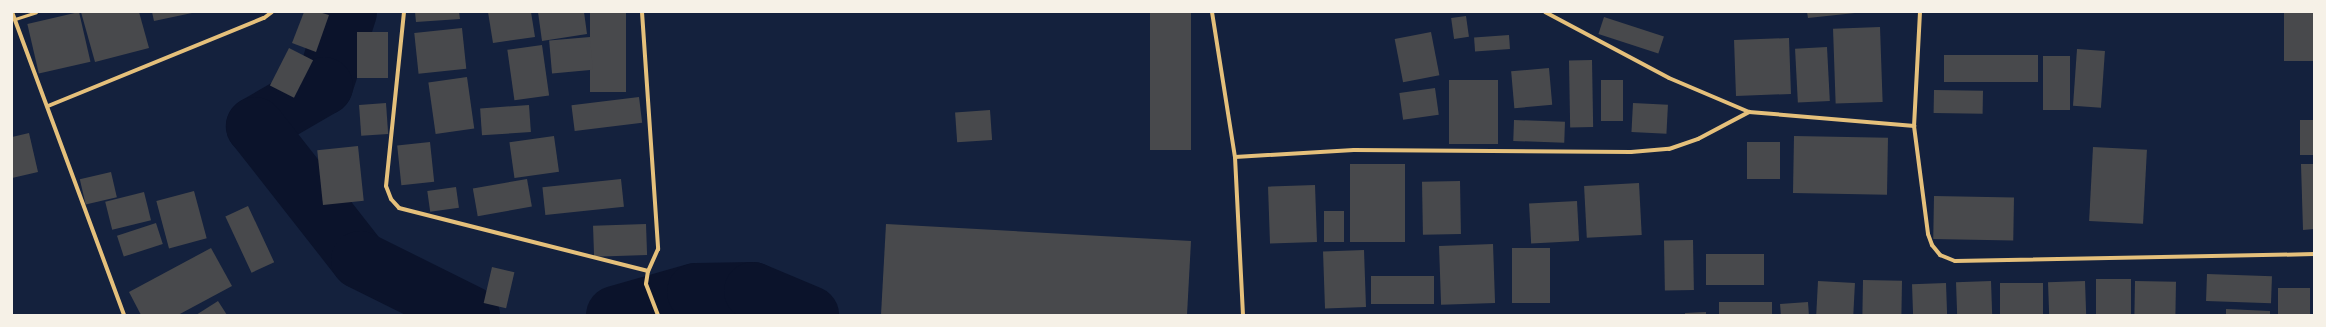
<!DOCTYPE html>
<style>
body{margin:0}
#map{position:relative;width:2326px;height:327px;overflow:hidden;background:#14213d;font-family:Quicksand,sans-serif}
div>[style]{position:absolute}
.river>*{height:58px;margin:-29px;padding:0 29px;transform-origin:29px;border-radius:29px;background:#0b132b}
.building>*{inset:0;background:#48494c;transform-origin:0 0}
.service>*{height:3px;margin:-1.5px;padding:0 1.5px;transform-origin:1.5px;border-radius:1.5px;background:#e5c07b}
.minor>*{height:4px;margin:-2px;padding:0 2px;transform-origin:2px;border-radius:2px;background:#e5c07b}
span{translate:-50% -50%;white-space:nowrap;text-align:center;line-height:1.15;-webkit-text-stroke:4px #f6f1e7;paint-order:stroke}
.frame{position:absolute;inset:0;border:13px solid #f6f1e7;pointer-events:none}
</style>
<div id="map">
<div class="river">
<i style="left:348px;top:12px;width:78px;rotate:108deg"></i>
<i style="left:324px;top:86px;width:80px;rotate:149.9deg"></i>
<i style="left:255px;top:126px;width:170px;rotate:51.9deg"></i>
<i style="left:360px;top:260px;width:124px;rotate:26.4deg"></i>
<i style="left:615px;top:315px;width:84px;rotate:-15.9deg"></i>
<i style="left:696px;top:292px;width:57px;rotate:-1deg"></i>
<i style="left:753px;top:291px;width:62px;rotate:22.8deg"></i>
</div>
<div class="building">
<i style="left:79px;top:12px;width:51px;height:53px;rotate:77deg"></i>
<i style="clip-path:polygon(81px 12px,139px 12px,149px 48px,95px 62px)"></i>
<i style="clip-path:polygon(152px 12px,192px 12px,192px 13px,154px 21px)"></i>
<i style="clip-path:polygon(304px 12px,319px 12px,329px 15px,316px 52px,292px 43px)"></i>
<i style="clip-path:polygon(415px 12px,459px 12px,460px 19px,416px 22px)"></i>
<i style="clip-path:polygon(488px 12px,531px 12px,535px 37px,493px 43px)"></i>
<i style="clip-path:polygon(538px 12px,584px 12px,587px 34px,542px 41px)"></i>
<i style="left:590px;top:12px;width:36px;height:80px"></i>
<i style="left:1150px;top:12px;width:41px;height:138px"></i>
<i style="clip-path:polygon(1807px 12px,1855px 12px,1855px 13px,1808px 18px)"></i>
<i style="left:2284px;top:12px;width:30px;height:49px"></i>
<i style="left:1466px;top:16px;width:21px;height:15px;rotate:82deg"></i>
<i style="left:1604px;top:17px;width:63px;height:18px;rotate:18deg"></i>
<i style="left:1880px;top:27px;width:75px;height:47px;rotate:88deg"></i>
<i style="left:462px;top:28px;width:41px;height:48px;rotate:84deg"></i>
<i style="left:357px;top:32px;width:31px;height:46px"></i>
<i style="left:1431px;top:32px;width:44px;height:37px;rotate:79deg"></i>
<i style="left:1509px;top:35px;width:14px;height:35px;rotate:86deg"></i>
<i style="left:590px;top:37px;width:33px;height:41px;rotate:85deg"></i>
<i style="left:1789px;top:38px;width:56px;height:55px;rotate:88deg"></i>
<i style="left:542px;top:45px;width:51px;height:35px;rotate:82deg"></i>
<i style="left:1827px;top:47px;width:54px;height:32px;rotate:87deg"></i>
<i style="left:289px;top:48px;width:27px;height:42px;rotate:27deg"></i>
<i style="left:2077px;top:49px;width:28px;height:57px;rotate:4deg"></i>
<i style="left:1944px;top:55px;width:94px;height:27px"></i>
<i style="left:2043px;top:56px;width:27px;height:54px"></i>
<i style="left:1592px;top:60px;width:67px;height:23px;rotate:89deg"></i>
<i style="left:1549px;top:68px;width:37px;height:38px;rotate:85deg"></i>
<i style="left:467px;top:77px;width:52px;height:39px;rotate:82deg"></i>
<i style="left:1498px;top:80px;width:64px;height:49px;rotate:90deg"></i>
<i style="left:1623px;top:80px;width:41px;height:22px;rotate:90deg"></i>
<i style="left:1435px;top:88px;width:27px;height:36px;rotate:82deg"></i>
<i style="left:1934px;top:90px;width:49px;height:23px;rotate:1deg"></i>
<i style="left:639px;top:97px;width:26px;height:68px;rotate:83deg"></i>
<i style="left:386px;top:103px;width:31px;height:27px;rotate:86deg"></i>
<i style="left:1633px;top:103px;width:35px;height:29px;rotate:3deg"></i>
<i style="left:529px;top:105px;width:27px;height:49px;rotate:86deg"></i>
<i style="left:990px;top:110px;width:30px;height:35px;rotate:86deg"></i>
<i style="left:1514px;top:120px;width:51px;height:21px;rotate:2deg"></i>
<i style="left:2300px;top:120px;width:14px;height:35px"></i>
<i style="clip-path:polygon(29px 133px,38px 172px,12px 178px,12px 137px)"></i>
<i style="left:554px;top:136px;width:36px;height:45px;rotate:82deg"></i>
<i style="left:1794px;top:136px;width:94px;height:57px;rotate:1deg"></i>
<i style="left:430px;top:142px;width:40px;height:33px;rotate:84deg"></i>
<i style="left:1747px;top:142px;width:33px;height:37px"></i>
<i style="left:358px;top:146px;width:55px;height:41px;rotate:84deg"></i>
<i style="left:2093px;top:147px;width:54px;height:74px;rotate:3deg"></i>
<i style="left:1405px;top:164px;width:78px;height:55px;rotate:90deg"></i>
<i style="clip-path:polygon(2301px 164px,2314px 164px,2314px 229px,2303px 230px)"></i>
<i style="left:111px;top:172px;width:26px;height:32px;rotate:77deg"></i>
<i style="left:527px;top:179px;width:28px;height:55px;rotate:80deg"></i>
<i style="left:621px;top:179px;width:28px;height:79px;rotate:84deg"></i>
<i style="left:1460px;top:181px;width:53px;height:38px;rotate:89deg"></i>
<i style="left:1639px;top:183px;width:52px;height:55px;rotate:87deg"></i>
<i style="left:1315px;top:185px;width:57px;height:47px;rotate:88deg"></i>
<i style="left:456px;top:187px;width:21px;height:29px;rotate:82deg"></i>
<i style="left:194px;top:191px;width:49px;height:39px;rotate:75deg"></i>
<i style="left:144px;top:192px;width:29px;height:40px;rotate:76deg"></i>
<i style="left:1934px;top:196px;width:80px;height:43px;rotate:1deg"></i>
<i style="left:1577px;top:201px;width:40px;height:48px;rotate:87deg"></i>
<i style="left:248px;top:206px;width:62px;height:25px;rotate:65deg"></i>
<i style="left:1344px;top:211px;width:31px;height:20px;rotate:90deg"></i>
<i style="left:156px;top:223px;width:22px;height:41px;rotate:72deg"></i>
<i style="left:646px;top:224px;width:31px;height:53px;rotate:88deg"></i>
<i style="clip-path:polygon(886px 224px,1191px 241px,1187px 315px,881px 315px)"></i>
<i style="left:1693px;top:240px;width:50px;height:29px;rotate:89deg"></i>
<i style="left:1493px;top:244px;width:59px;height:54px;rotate:88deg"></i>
<i style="clip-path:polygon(211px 248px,232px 286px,178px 315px,141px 315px,129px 292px)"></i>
<i style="left:1512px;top:248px;width:38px;height:55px"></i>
<i style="left:1364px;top:250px;width:57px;height:41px;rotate:88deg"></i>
<i style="left:1764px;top:254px;width:31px;height:58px;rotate:90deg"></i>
<i style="left:492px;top:267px;width:23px;height:37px;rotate:13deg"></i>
<i style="left:2207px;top:274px;width:65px;height:27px;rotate:2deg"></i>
<i style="left:1434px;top:276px;width:28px;height:63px;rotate:90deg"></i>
<i style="left:2096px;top:279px;width:35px;height:36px"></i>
<i style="left:1863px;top:280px;width:39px;height:35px;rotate:1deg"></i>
<i style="left:1818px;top:281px;width:37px;height:34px;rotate:3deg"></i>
<i style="left:1991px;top:281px;width:34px;height:35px;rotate:88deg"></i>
<i style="left:2085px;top:281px;width:34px;height:37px;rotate:88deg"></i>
<i style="left:2135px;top:281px;width:41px;height:34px;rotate:1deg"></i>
<i style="left:1946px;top:283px;width:32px;height:34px;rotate:88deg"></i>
<i style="left:2000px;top:283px;width:43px;height:32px"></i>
<i style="left:2278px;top:288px;width:32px;height:27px"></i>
<i style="clip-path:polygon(218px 301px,227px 315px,196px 315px)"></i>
<i style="left:1719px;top:302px;width:53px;height:13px"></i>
<i style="left:1808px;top:302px;width:13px;height:28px;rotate:86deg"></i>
<i style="clip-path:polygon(2226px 309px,2270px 311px,2270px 315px,2226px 315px)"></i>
<i style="clip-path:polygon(1706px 312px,1706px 315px,1685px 315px,1685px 313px)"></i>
</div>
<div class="service">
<i style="left:15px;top:19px;width:22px;rotate:-18deg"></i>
</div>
<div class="minor">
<i style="left:12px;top:12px;width:323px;rotate:69.7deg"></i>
<i style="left:404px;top:12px;width:175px;rotate:95.9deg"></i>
<i style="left:386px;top:186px;width:14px;rotate:69deg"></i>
<i style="left:391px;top:199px;width:12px;rotate:48deg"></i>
<i style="left:399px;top:208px;width:257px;rotate:14.2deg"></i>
<i style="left:642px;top:12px;width:238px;rotate:86.1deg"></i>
<i style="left:658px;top:249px;width:24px;rotate:114deg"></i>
<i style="left:648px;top:271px;width:13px;rotate:99deg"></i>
<i style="left:646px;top:284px;width:33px;rotate:69deg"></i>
<i style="left:1212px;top:12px;width:147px;rotate:81deg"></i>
<i style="left:1235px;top:157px;width:158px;rotate:87.1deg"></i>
<i style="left:1545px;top:12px;width:140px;rotate:28deg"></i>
<i style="left:1669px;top:78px;width:87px;rotate:23deg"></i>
<i style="left:1749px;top:112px;width:166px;rotate:4.8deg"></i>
<i style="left:1920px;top:12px;width:114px;rotate:93deg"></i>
<i style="left:1914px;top:126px;width:109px;rotate:82.6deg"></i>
<i style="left:1928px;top:234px;width:12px;rotate:70deg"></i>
<i style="left:1932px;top:245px;width:13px;rotate:51deg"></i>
<i style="left:1940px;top:255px;width:16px;rotate:22deg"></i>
<i style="left:1955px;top:261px;width:359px;rotate:-1.1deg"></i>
<i style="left:48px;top:106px;width:233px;rotate:-22.2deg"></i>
<i style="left:264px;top:18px;width:10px;rotate:-37deg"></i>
<i style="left:1235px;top:157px;width:119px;rotate:-3.4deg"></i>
<i style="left:1354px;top:150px;width:277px;rotate:0.4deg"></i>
<i style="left:1631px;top:152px;width:38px;rotate:-5deg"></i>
<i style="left:1669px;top:149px;width:31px;rotate:-19deg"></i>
<i style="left:1698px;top:139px;width:58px;rotate:-27.9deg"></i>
</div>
<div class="frame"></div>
</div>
